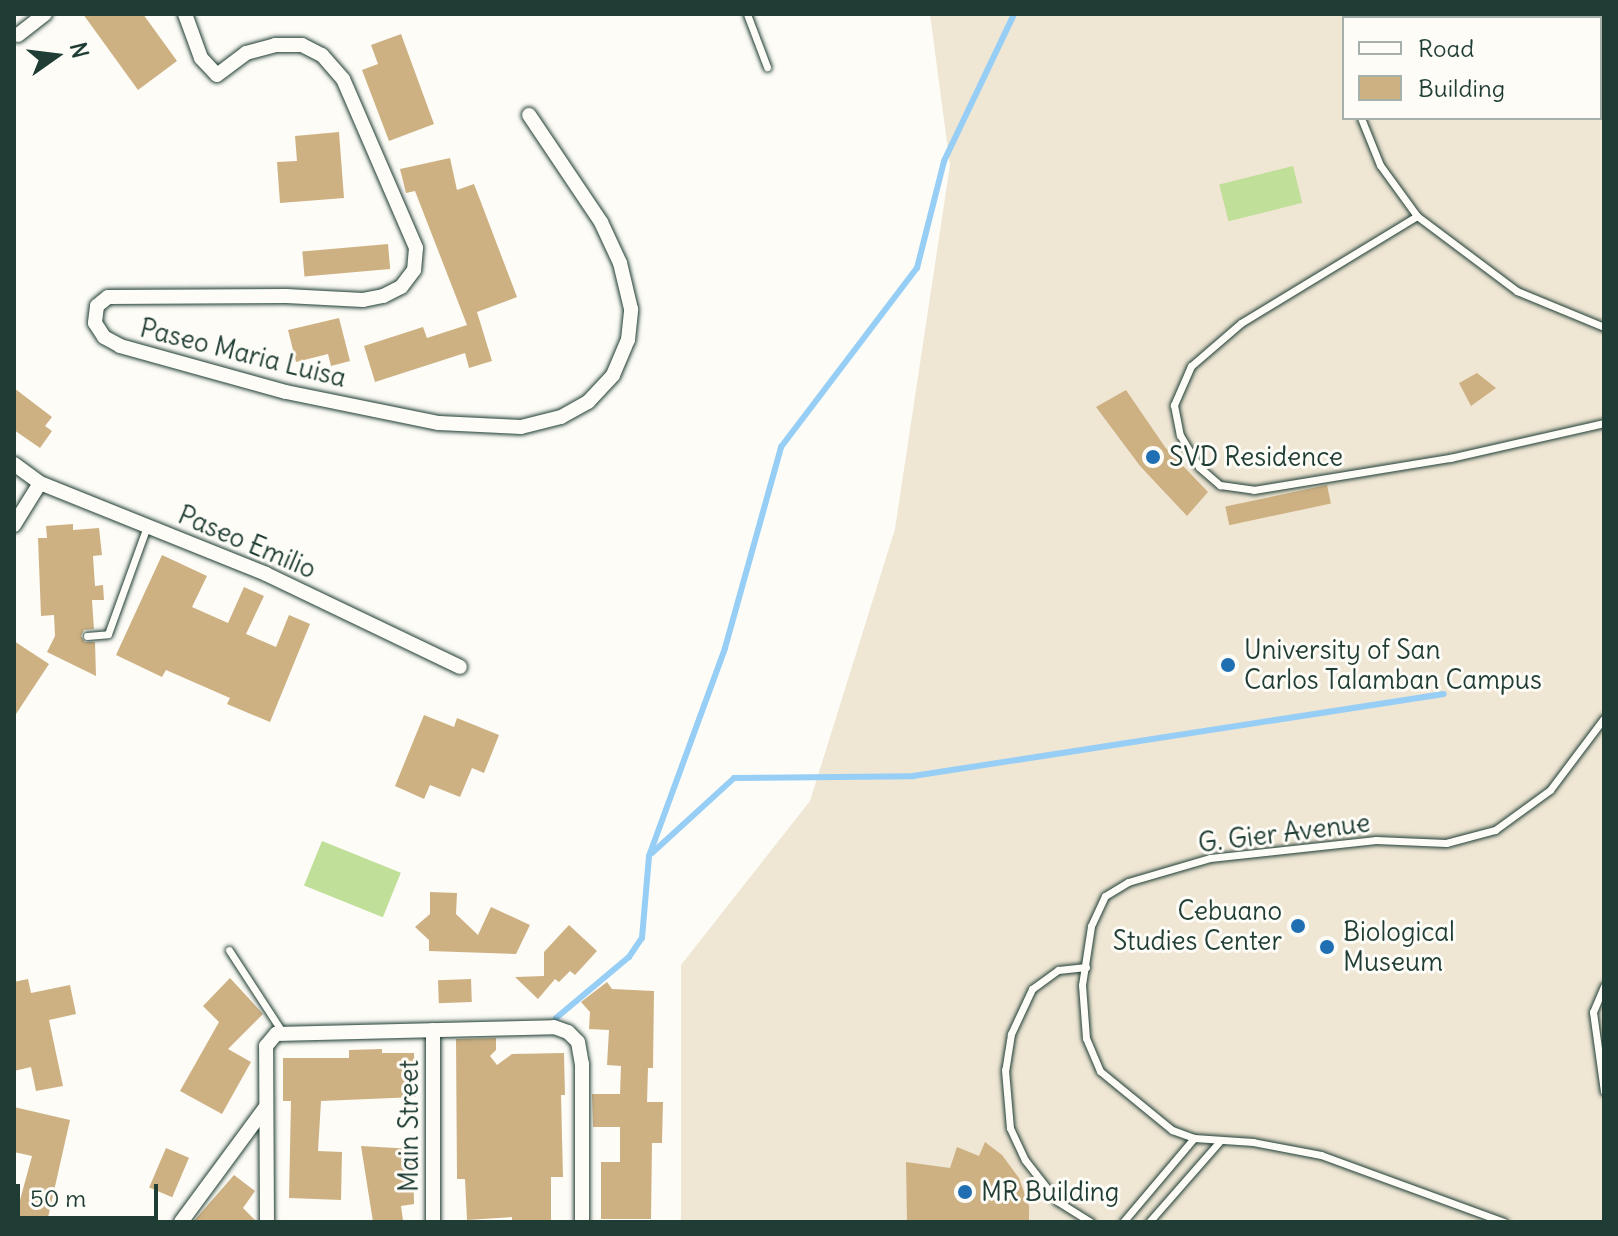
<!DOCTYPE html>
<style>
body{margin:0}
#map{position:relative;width:1618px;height:1236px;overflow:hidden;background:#fdfcf7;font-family:Delius,sans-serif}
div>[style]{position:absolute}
.built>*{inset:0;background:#efe6d4}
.green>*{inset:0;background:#c0df98;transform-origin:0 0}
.stream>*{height:6px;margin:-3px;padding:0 3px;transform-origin:3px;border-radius:3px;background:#97cef6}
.building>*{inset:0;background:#ceb183;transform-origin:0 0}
.roads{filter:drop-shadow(0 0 2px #1f3d34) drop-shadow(0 0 2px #1f3d34)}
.lane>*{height:7px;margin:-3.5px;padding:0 3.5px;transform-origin:3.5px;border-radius:3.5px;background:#fdfcf7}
.street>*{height:14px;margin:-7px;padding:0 7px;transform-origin:7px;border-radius:7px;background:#fdfcf7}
.dots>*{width:22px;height:22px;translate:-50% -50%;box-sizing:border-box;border:4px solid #fdfcf7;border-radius:50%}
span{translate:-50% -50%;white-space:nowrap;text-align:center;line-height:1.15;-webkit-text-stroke:6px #fdfcf7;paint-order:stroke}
.street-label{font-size:26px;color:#1f3d34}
.poi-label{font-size:26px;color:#1f3d34}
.left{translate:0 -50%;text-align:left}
.right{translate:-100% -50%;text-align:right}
.frame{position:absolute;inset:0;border:16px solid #1f3d34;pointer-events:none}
.legend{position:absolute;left:1342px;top:16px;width:260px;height:104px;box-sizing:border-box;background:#fdfcf7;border:2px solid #a4b0a9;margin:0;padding:10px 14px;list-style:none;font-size:24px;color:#1f3d34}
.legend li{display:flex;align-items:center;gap:16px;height:40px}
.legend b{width:40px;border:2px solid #a4b0a9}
.north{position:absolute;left:16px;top:16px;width:80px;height:80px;-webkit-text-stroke:6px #fdfcf7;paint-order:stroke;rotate:76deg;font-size:22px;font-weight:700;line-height:32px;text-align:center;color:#1f3d34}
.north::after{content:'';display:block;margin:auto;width:28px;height:36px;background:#1f3d34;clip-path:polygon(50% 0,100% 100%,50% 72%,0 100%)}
.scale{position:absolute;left:16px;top:1184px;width:142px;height:36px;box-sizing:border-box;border:4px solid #1f3d34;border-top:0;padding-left:10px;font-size:24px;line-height:28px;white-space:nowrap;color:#1f3d34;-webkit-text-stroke:6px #fdfcf7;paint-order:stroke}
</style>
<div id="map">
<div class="built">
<i style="clip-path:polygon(evenodd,930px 14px,1604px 14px,1604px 1222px,681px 1222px,681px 965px,810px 801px,895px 529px,950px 165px,930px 14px,1344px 18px,1600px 18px,1600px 118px,1344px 118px,1344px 18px)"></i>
</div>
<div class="green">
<i style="left:1293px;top:166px;width:38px;height:76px;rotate:76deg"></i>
<i style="left:322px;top:841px;width:85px;height:48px;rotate:22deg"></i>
</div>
<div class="stream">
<i style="left:652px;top:853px;width:111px;rotate:-42.4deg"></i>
<i style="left:734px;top:778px;width:179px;rotate:-0.6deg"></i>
<i style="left:913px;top:776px;width:537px;rotate:-8.78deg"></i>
<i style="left:556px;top:1018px;width:95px;rotate:-39.9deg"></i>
<i style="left:629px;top:957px;width:23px;rotate:-56deg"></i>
<i style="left:642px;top:938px;width:82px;rotate:-85.1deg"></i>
<i style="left:649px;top:856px;width:221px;rotate:-69.9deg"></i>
<i style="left:725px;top:648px;width:209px;rotate:-74.4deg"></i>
<i style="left:781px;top:447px;width:225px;rotate:-52.8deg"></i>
<i style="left:917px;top:268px;width:110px;rotate:-75.8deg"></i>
<i style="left:944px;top:161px;width:163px;rotate:-64.5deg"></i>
</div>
<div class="building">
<i style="clip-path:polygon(83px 14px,143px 14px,177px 61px,138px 90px)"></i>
<i style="clip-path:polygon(401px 34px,434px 124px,389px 141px,362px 70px,378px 64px,371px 45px)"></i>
<i style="clip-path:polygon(339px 132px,344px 198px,280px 203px,277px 162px,297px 161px,295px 136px)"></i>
<i style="clip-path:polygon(450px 158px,457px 190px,474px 184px,517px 297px,477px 312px,492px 361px,469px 368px,465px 353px,375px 382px,364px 346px,423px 327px,427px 338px,467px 325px,415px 191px,406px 193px,400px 169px)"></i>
<i style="left:388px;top:244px;width:25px;height:86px;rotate:85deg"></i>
<i style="clip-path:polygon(339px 318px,350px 361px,331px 366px,328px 354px,296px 362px,288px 330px)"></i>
<i style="clip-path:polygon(1477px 373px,1496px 388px,1471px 406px,1459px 383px)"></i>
<i style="clip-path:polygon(14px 388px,52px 417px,45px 426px,52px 431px,40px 448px,14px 430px)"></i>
<i style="clip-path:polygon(1126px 390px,1165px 447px,1208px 492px,1187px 516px,1140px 466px,1096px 407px)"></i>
<i style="left:1327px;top:485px;width:19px;height:104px;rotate:78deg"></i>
<i style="clip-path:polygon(73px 524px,73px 530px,99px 528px,102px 555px,93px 556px,95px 586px,103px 585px,104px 600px,92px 600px,94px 629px,84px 630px,81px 636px,85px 642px,95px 642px,96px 676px,47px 652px,55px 636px,54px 615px,41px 616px,38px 538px,47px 538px,46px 526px)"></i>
<i style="clip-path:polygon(162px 555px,207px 576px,192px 607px,228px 623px,244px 587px,264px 596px,246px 634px,276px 647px,289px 615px,310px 624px,270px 722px,227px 704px,230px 698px,166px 670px,162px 677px,116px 655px)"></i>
<i style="clip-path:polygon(14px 641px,49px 664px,14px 717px)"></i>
<i style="clip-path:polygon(424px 715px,454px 727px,457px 718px,499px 735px,484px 773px,472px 768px,460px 797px,430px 785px,424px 799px,395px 786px)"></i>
<i style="clip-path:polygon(430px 892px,457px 893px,456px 914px,478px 935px,491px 907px,530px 925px,516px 954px,429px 951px,429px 940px,415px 927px,430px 914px)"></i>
<i style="clip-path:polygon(569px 925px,597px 951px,575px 975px,570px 971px,559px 982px,555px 979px,538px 999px,515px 977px,544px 976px,544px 952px)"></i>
<i style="clip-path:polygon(230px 978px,263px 1014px,228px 1049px,251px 1062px,222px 1114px,180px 1091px,219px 1022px,203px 1006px)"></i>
<i style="clip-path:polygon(28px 979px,31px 993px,70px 985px,76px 1014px,49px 1020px,63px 1086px,36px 1091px,31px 1067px,14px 1071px,14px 982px)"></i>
<i style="left:471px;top:979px;width:23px;height:33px;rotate:88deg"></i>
<i style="clip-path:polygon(607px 982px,612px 989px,654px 991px,653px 1068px,648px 1068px,647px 1102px,663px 1102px,662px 1143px,652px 1143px,651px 1219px,601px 1219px,601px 1162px,620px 1162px,620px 1127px,593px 1127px,592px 1094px,620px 1094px,621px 1066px,607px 1065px,609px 1030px,589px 1029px,590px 1012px,581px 1002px)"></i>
<i style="clip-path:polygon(496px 1038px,496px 1050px,490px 1056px,497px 1065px,512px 1054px,564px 1053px,565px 1095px,561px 1095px,563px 1177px,551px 1177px,551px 1220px,512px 1221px,512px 1217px,467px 1220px,465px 1179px,457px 1179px,456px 1039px)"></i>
<i style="clip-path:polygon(382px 1049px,382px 1053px,414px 1053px,416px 1097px,321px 1101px,318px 1151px,342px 1152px,341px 1200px,289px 1198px,291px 1101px,283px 1101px,283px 1058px,349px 1058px,349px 1050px)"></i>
<i style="clip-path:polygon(14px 1107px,70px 1120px,47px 1222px,14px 1222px,32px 1156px,14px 1152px)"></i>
<i style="clip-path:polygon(985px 1142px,1002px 1155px,1019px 1178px,1029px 1206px,1029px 1222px,907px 1222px,906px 1162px,950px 1168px,957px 1147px,979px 1156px)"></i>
<i style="clip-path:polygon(361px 1146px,413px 1149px,414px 1204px,401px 1206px,403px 1220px,373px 1222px)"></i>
<i style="left:166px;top:1148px;width:25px;height:43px;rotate:23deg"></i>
<i style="clip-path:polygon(234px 1175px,255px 1191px,243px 1208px,257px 1222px,193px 1222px)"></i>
</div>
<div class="roads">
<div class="lane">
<i style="left:747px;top:14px;width:57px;rotate:69.3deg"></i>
<i style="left:1371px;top:18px;width:4px;rotate:-76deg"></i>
<i style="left:1361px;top:118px;width:51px;rotate:68deg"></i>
<i style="left:1380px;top:165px;width:63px;rotate:54deg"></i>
<i style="left:1417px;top:216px;width:125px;rotate:36.9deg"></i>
<i style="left:1517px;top:291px;width:94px;rotate:22.5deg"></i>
<i style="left:1417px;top:216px;width:206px;rotate:148.7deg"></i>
<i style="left:1241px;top:323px;width:66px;rotate:139.3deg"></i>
<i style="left:1191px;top:366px;width:43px;rotate:113.6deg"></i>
<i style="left:1174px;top:405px;width:31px;rotate:79deg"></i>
<i style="left:1180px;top:435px;width:37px;rotate:59deg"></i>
<i style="left:1199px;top:467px;width:28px;rotate:41deg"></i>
<i style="left:1220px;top:485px;width:34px;rotate:8deg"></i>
<i style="left:1254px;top:490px;width:199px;rotate:-9.3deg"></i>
<i style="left:1450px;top:458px;width:158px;rotate:-12.8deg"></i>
<i style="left:87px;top:636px;width:21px;rotate:-5deg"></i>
<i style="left:108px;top:634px;width:115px;rotate:-70.1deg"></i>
<i style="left:229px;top:950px;width:99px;rotate:57deg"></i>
<i style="left:1086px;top:967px;width:28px;rotate:174deg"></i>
<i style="left:1058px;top:970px;width:32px;rotate:144deg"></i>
<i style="left:1032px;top:989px;width:50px;rotate:115deg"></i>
<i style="left:1011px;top:1034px;width:36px;rotate:99deg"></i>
<i style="left:1005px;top:1070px;width:58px;rotate:85.1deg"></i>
<i style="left:1010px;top:1128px;width:35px;rotate:65deg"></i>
<i style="left:1025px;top:1160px;width:52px;rotate:52deg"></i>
<i style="left:1057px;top:1201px;width:40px;rotate:32deg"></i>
<i style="left:1604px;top:986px;width:28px;rotate:113deg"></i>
<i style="left:1593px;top:1012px;width:80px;rotate:82.1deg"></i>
<i style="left:1123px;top:1222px;width:110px;rotate:-49.8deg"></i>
<i style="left:1149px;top:1222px;width:108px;rotate:-48.8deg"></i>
<i style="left:1504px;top:1222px;width:195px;rotate:-159.9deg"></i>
<i style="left:1321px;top:1155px;width:69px;rotate:-169.2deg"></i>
<i style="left:1253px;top:1142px;width:59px;rotate:-176.1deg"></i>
<i style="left:1194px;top:1138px;width:23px;rotate:-160deg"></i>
<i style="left:1172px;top:1130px;width:93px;rotate:-140.7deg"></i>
<i style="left:1100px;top:1071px;width:36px;rotate:-113deg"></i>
<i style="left:1086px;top:1038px;width:53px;rotate:-94.3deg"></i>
<i style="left:1082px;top:985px;width:60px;rotate:-81.3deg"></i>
<i style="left:1091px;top:926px;width:33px;rotate:-65deg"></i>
<i style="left:1105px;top:896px;width:27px;rotate:-31deg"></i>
<i style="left:1128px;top:882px;width:85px;rotate:-16.3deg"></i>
<i style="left:1210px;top:858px;width:167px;rotate:-6.2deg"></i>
<i style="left:1376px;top:840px;width:70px;rotate:2.5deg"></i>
<i style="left:1446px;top:843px;width:51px;rotate:-14.9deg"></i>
<i style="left:1495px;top:830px;width:68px;rotate:-36deg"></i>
<i style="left:1550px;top:790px;width:90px;rotate:-53.1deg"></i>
</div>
<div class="street">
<i style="left:185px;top:14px;width:47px;rotate:70deg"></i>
<i style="left:201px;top:58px;width:23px;rotate:47deg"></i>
<i style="left:217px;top:75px;width:36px;rotate:-37deg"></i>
<i style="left:246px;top:53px;width:30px;rotate:-15deg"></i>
<i style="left:275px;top:45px;width:27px"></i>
<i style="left:302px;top:45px;width:22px;rotate:27deg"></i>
<i style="left:322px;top:55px;width:32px;rotate:49deg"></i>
<i style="left:343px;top:79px;width:184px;rotate:66.6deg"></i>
<i style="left:416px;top:248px;width:22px;rotate:95deg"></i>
<i style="left:414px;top:270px;width:21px;rotate:127deg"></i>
<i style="left:401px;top:287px;width:20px;rotate:153deg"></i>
<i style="left:383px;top:296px;width:20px;rotate:169deg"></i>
<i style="left:363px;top:300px;width:77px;rotate:-177deg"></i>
<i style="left:286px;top:296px;width:178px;rotate:179.7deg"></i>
<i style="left:108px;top:297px;width:14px;rotate:141deg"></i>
<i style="left:97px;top:306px;width:17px;rotate:97deg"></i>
<i style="left:95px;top:323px;width:17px;rotate:57deg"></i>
<i style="left:104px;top:337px;width:18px;rotate:29deg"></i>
<i style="left:120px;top:346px;width:172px;rotate:15.5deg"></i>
<i style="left:286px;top:392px;width:156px;rotate:11.5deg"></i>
<i style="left:439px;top:423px;width:82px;rotate:2.8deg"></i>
<i style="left:521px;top:427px;width:41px;rotate:-14deg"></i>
<i style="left:561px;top:417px;width:31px;rotate:-29deg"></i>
<i style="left:588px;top:402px;width:37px;rotate:-47deg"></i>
<i style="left:613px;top:375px;width:38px;rotate:-67deg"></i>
<i style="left:628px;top:340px;width:31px;rotate:-84deg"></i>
<i style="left:631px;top:309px;width:47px;rotate:-103.4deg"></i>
<i style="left:620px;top:263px;width:45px;rotate:-114.9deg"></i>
<i style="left:601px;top:222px;width:129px;rotate:-123.9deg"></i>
<i style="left:18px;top:35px;width:34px;rotate:-38deg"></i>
<i style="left:14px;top:464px;width:32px;rotate:36deg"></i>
<i style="left:40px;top:483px;width:244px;rotate:21.9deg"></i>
<i style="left:266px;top:574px;width:215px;rotate:25.6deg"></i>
<i style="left:14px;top:525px;width:49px;rotate:-58.2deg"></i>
<i style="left:181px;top:1222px;width:142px;rotate:-53.6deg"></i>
<i style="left:267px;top:1222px;width:176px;rotate:-90.3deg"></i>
<i style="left:266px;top:1046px;width:16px;rotate:-50deg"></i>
<i style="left:276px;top:1034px;width:278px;rotate:-1.4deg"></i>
<i style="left:554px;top:1027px;width:15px;rotate:20deg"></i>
<i style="left:568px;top:1032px;width:14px;rotate:45deg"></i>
<i style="left:578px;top:1042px;width:22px;rotate:80deg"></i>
<i style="left:582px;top:1064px;width:158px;rotate:90deg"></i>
<i style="left:433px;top:1222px;width:192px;rotate:-90deg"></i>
</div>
</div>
<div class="dots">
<i style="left:1153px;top:457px;background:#1f6fb2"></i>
<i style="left:1228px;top:665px;background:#1f6fb2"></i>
<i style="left:1298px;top:926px;background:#1f6fb2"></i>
<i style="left:1327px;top:947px;background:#1f6fb2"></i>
<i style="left:965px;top:1192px;background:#1f6fb2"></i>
</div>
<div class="street-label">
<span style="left:243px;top:353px;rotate:14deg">Paseo Maria Luisa</span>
<span style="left:247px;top:542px;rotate:23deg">Paseo Emilio</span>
<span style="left:1284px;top:833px;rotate:-7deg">G. Gier Avenue</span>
<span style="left:409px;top:1126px;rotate:-90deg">Main Street</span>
</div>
<div class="poi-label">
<span class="left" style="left:1169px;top:457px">SVD Residence</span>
<span class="left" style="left:1244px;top:665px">University of San<br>Carlos Talamban Campus</span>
<span class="right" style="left:1282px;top:926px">Cebuano<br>Studies Center</span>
<span class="left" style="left:1343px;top:947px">Biological<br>Museum</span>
<span class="left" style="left:981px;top:1192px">MR Building</span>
</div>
<div class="frame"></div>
<ul class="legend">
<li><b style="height:10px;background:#fdfcf7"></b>Road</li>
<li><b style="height:22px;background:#ceb183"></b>Building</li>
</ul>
<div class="north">N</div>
<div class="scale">50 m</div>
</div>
